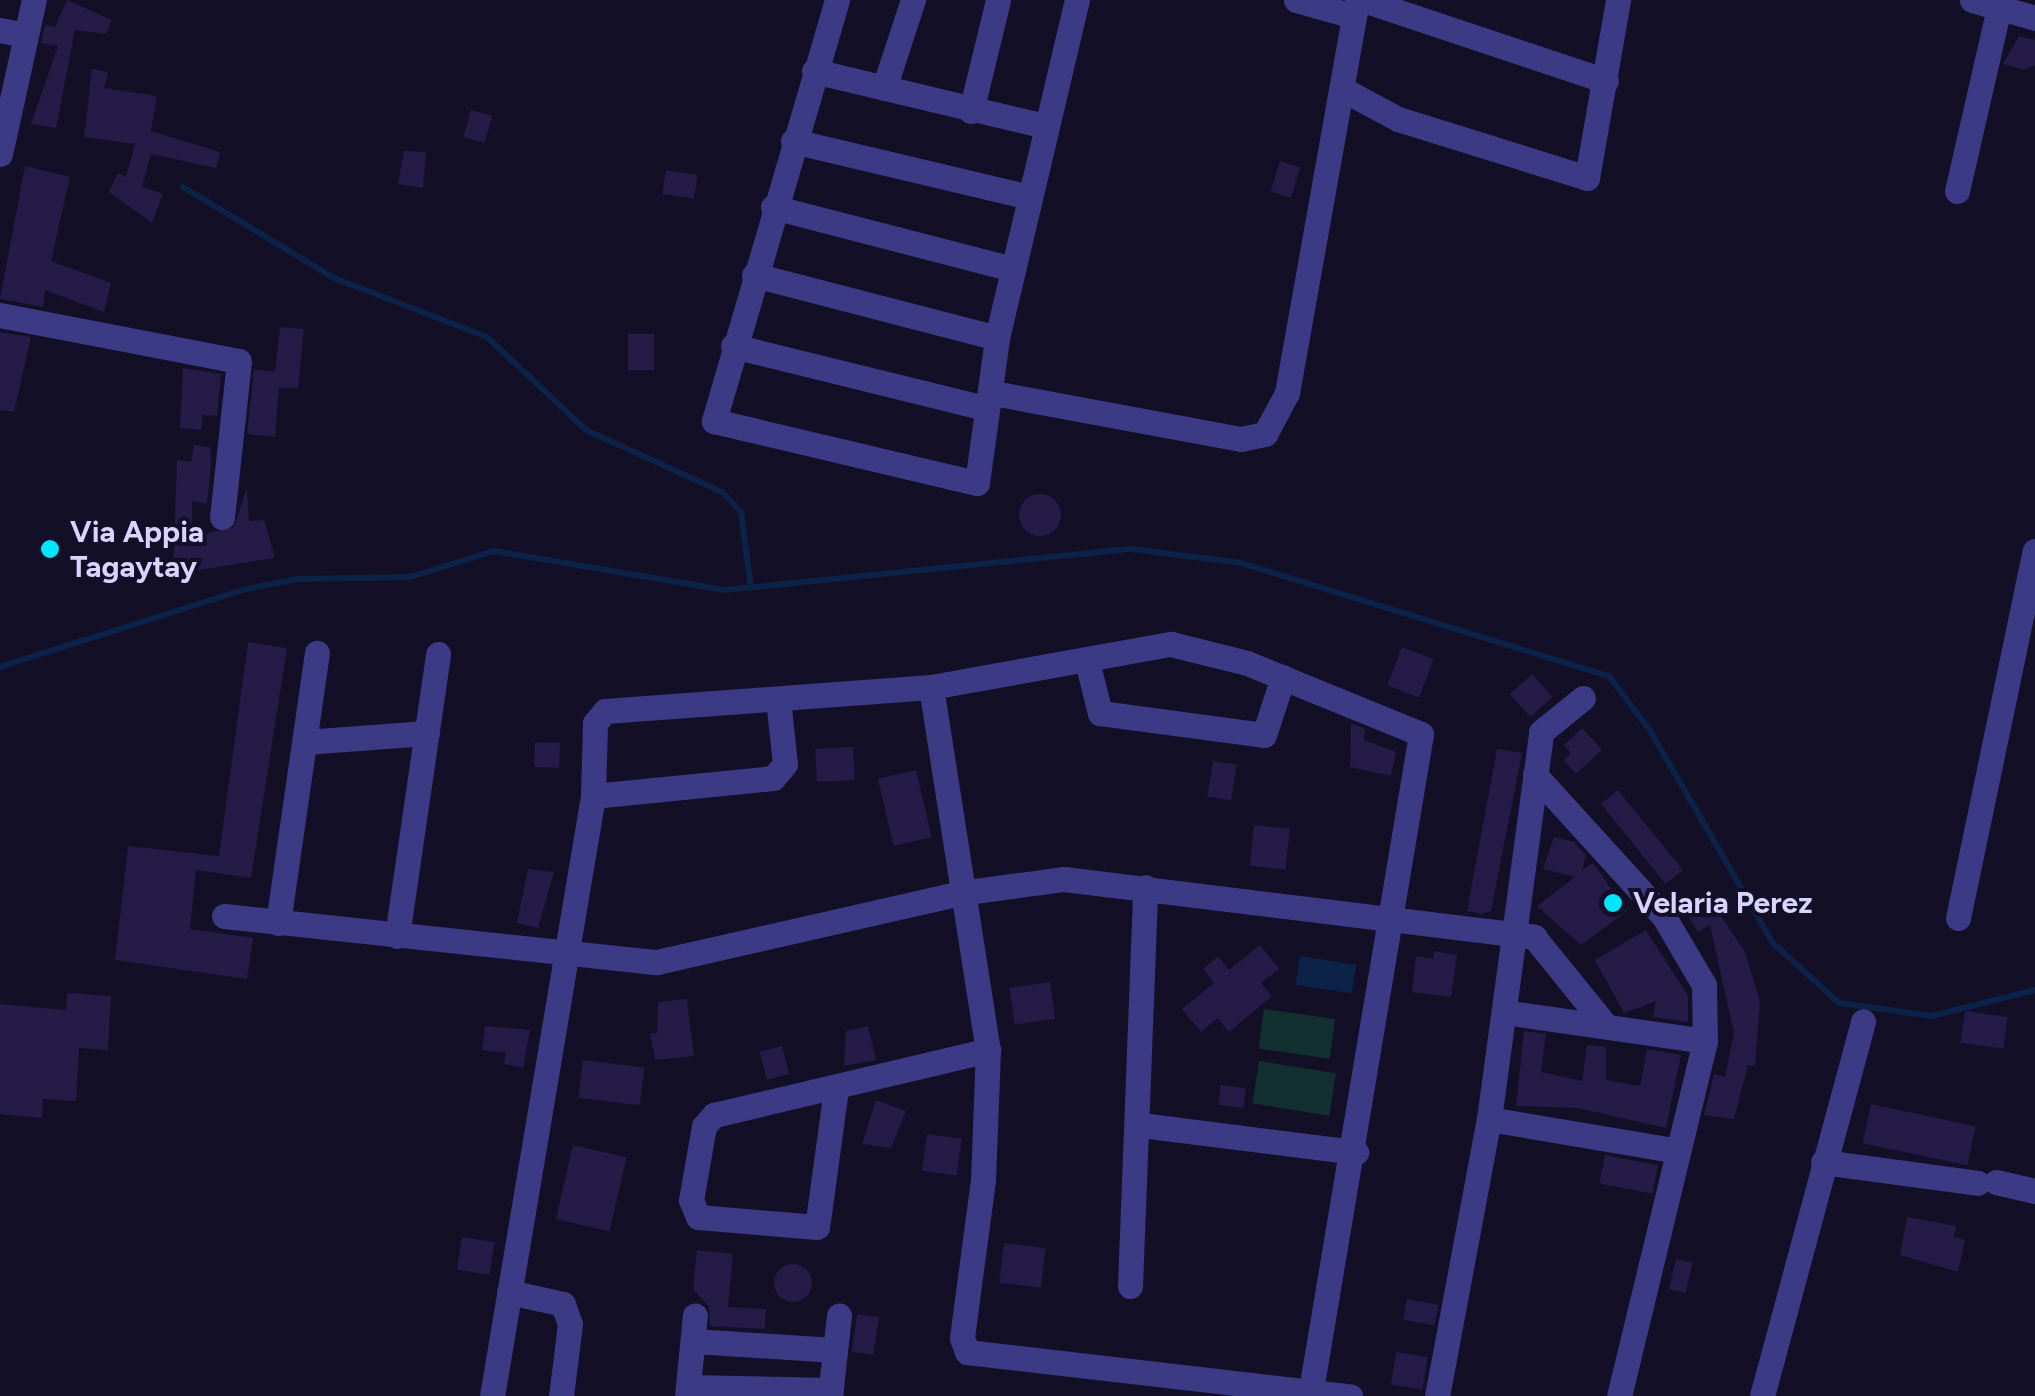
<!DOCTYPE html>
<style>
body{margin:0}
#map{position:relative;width:2035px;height:1396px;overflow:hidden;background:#130f26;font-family:Figtree,sans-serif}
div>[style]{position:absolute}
.green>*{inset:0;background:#12302f;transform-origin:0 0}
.water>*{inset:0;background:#0c2248;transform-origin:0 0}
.stream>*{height:6px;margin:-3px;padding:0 3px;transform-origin:3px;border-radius:3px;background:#0c2248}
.building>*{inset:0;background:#241b47;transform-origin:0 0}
.round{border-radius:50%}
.minor>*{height:25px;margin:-12.5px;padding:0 12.5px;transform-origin:12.5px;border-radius:12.5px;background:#3d3a85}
.dots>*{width:28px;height:28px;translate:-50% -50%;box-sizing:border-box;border:5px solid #130f26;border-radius:50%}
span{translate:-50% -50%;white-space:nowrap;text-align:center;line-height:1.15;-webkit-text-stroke:8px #130f26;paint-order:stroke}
.poi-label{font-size:30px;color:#d9d4ff;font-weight:700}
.left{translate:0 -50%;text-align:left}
</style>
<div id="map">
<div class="green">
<i style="left:1264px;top:1009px;width:72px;height:40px;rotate:8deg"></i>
<i style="left:1259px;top:1061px;width:78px;height:43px;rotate:9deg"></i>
</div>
<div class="water">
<i style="left:1300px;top:956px;width:57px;height:29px;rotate:9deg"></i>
</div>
<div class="stream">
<i style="left:183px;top:187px;width:176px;rotate:31.1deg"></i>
<i style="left:334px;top:278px;width:164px;rotate:21.1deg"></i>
<i style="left:487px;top:337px;width:136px;rotate:43.2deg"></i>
<i style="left:586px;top:430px;width:149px;rotate:24.5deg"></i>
<i style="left:722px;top:492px;width:28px;rotate:46deg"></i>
<i style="left:741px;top:512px;width:77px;rotate:82.5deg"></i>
<i style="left:0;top:667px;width:258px;rotate:-17.6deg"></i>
<i style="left:246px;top:589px;width:53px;rotate:-10.9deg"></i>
<i style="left:298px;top:579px;width:112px;rotate:-1deg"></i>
<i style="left:410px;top:577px;width:88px;rotate:-17.2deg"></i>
<i style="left:494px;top:551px;width:234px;rotate:9.6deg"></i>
<i style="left:725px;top:590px;width:409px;rotate:-5.8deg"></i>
<i style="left:1132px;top:549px;width:110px;rotate:7.3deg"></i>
<i style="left:1241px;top:563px;width:385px;rotate:17.1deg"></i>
<i style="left:1609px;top:676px;width:70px;rotate:53.1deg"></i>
<i style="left:1651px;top:732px;width:244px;rotate:60deg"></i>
<i style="left:1773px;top:943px;width:89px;rotate:42.3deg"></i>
<i style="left:1839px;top:1003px;width:94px;rotate:8deg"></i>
<i style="left:1932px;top:1016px;width:106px;rotate:-14.2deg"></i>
</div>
<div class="building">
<i style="clip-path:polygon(67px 0,112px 20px,106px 34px,75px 30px,56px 128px,31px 124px,58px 46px,41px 43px,45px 25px,55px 27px)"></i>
<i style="clip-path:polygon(2019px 36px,2035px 40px,2035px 65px,2025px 70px,2003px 64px)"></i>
<i style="clip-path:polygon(92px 68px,108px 73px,104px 88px,157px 96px,151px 131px,220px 152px,216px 168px,151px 154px,142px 187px,163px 194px,152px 223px,109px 192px,118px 173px,126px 177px,135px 144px,84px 137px)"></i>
<i style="left:471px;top:110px;width:22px;height:28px;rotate:16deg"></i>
<i style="clip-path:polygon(404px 151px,426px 152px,423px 188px,398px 184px)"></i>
<i style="left:1280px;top:161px;width:21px;height:32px;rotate:17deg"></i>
<i style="clip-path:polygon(25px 166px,70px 177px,51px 261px,111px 283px,104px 312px,45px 290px,43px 307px,0 299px)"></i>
<i style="left:666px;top:170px;width:32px;height:24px;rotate:9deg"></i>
<i style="clip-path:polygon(280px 327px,304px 329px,298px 388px,279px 388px,275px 437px,247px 434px,254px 369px,275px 372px)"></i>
<i style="clip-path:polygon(0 332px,31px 337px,14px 412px,0 410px)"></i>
<i style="left:628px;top:334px;width:26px;height:36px"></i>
<i style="clip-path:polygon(183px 368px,221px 374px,217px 416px,203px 415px,201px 430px,180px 428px)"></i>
<i style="clip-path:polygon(194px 445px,210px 447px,211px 464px,207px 504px,192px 501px,192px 537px,234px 527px,247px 488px,249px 521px,264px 520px,275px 558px,173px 574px,177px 460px,191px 462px)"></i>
<i class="round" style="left:1019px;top:494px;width:42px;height:42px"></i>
<i style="clip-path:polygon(248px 642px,287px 648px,251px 878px,196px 870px,190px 929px,253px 938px,247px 979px,115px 960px,128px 846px,219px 856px)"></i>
<i style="left:1402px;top:647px;width:34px;height:41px;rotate:21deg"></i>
<i style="left:1532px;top:674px;width:31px;height:30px;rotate:48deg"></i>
<i style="clip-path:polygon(1351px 723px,1365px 729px,1364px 740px,1396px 752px,1391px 776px,1350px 767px)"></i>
<i style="clip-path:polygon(1582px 728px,1602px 750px,1576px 774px,1564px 760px,1571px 753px,1564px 745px)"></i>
<i style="left:535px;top:742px;width:25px;height:25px;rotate:2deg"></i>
<i style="left:853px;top:747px;width:33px;height:38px;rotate:87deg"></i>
<i style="clip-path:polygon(1497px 749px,1522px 753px,1491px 911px,1482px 914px,1467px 911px)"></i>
<i style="left:1213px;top:761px;width:24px;height:36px;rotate:9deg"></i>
<i style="left:916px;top:770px;width:69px;height:39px;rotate:77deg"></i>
<i style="left:1618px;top:790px;width:103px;height:22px;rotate:51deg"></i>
<i style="left:1254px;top:825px;width:36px;height:41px;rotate:6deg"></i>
<i style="clip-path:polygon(1554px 837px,1574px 842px,1586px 855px,1582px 870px,1593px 863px,1627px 911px,1581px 945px,1537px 906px,1575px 877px,1543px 869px)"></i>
<i style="clip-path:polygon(528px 869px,554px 872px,538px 928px,517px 923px)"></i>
<i style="clip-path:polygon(1705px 892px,1745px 952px,1760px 1001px,1755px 1066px,1748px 1065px,1734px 1119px,1704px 1115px,1714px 1074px,1725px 1077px,1734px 1033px,1710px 925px,1698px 932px,1683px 908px)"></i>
<i style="clip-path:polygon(1646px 930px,1688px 996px,1688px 1022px,1653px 1017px,1656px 1001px,1624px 1013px,1595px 960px)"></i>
<i style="clip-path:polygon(1260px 945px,1279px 969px,1261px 983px,1272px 996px,1229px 1032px,1218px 1018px,1201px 1032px,1182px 1009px,1214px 983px,1203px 969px,1218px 956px,1229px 970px)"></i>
<i style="clip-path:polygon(1434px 951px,1457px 955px,1451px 997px,1412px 992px,1416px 956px,1433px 959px)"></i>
<i style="left:1050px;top:982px;width:37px;height:41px;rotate:82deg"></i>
<i style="clip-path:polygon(67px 993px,111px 996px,108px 1050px,79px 1048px,76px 1101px,43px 1099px,42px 1118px,0 1114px,0 1004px,66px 1010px)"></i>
<i style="clip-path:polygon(687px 999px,694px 1056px,655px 1060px,650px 1034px,657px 1033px,658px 1002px)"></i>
<i style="left:1965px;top:1011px;width:43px;height:32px;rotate:8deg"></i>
<i style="clip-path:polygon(485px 1026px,530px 1030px,523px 1068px,504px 1064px,506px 1053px,482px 1050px)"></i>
<i style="clip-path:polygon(868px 1026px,876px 1060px,844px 1066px,846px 1031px)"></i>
<i style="clip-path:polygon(1524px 1031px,1546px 1034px,1541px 1072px,1582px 1081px,1587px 1045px,1606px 1047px,1606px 1080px,1640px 1086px,1647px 1049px,1681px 1055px,1666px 1128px,1578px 1108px,1516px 1106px)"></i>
<i style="left:782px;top:1046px;width:29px;height:23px;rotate:76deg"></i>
<i style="left:583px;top:1060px;width:62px;height:38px;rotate:7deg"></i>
<i style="left:1221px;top:1085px;width:25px;height:20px;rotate:7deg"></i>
<i style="clip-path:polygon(876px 1100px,906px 1111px,891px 1148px,862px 1144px)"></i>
<i style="left:1871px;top:1104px;width:107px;height:40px;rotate:12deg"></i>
<i style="left:927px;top:1134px;width:35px;height:37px;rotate:8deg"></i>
<i style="left:573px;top:1145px;width:55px;height:76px;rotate:13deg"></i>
<i style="left:1605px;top:1155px;width:54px;height:29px;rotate:11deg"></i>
<i style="clip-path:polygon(1907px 1217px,1956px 1226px,1954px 1237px,1965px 1240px,1958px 1272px,1900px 1255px)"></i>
<i style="left:462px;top:1237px;width:33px;height:33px;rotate:9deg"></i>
<i style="left:1004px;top:1243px;width:42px;height:40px;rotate:7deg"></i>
<i style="clip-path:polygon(697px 1250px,733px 1254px,728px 1307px,766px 1309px,765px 1329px,710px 1326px,709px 1307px,693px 1289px)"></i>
<i style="left:1676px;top:1259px;width:17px;height:31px;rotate:13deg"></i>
<i class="round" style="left:774px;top:1264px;width:38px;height:38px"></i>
<i style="left:1407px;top:1299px;width:32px;height:21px;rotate:11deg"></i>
<i style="left:857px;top:1314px;width:22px;height:38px;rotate:8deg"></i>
<i style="left:1396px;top:1352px;width:32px;height:33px;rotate:9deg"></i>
</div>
<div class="minor">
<i style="left:837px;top:0;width:439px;rotate:106.3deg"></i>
<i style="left:714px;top:421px;width:270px;rotate:13.3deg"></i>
<i style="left:977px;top:483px;width:146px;rotate:-82.1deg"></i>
<i style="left:997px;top:338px;width:347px;rotate:-76.7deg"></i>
<i style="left:1296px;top:0;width:59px;rotate:15.7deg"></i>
<i style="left:1363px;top:0;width:256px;rotate:18.4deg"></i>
<i style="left:1972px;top:0;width:66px;rotate:15.9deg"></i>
<i style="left:0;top:30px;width:26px;rotate:11deg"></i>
<i style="left:814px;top:71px;width:236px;rotate:13.4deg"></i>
<i style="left:884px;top:88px;width:93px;rotate:-71.8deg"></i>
<i style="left:1342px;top:89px;width:64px;rotate:28.2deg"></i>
<i style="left:1398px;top:119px;width:198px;rotate:17.3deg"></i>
<i style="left:1587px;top:178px;width:181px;rotate:-80.1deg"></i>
<i style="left:971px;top:111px;width:114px;rotate:-76.3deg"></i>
<i style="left:793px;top:141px;width:243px;rotate:13.3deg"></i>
<i style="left:0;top:154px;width:158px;rotate:-77.6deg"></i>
<i style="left:1957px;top:191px;width:189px;rotate:-77.1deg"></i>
<i style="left:773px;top:207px;width:248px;rotate:14.5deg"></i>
<i style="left:754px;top:275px;width:251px;rotate:14.5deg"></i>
<i style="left:0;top:315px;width:243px;rotate:10.9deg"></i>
<i style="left:239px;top:361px;width:157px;rotate:96.2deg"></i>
<i style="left:733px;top:346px;width:260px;rotate:13.8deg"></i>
<i style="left:993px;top:393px;width:252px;rotate:10.5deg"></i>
<i style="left:1241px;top:439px;width:25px;rotate:-12deg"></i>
<i style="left:1265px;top:434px;width:47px;rotate:-61.8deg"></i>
<i style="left:1287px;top:393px;width:399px;rotate:-79.9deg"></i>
<i style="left:1087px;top:661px;width:54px;rotate:76deg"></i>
<i style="left:1100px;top:713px;width:165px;rotate:7.6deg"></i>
<i style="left:1264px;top:735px;width:61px;rotate:-71.9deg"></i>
<i style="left:931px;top:687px;width:367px;rotate:81.1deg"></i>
<i style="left:988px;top:1050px;width:130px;rotate:92.2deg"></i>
<i style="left:983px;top:1180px;width:159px;rotate:97.6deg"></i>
<i style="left:962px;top:1338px;width:15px;rotate:70deg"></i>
<i style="left:967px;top:1352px;width:386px;rotate:6.6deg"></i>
<i style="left:305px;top:742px;width:122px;rotate:-4.2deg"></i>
<i style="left:1535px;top:775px;width:192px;rotate:47.7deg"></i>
<i style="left:1664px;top:917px;width:79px;rotate:59.5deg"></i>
<i style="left:1704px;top:985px;width:56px;rotate:89deg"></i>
<i style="left:1705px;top:1041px;width:365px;rotate:103.6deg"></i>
<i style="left:593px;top:796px;width:181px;rotate:-5.7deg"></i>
<i style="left:773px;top:778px;width:18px;rotate:-49deg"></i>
<i style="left:785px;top:764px;width:65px;rotate:-96.1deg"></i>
<i style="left:224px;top:916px;width:435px;rotate:6.1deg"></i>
<i style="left:657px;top:962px;width:311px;rotate:-12.8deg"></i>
<i style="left:960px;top:893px;width:105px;rotate:-7.7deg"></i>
<i style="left:1064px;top:879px;width:474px;rotate:7deg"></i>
<i style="left:1534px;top:937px;width:114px;rotate:51deg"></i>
<i style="left:1958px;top:918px;width:375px;rotate:-78.2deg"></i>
<i style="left:278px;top:923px;width:273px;rotate:-81.8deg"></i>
<i style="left:397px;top:936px;width:285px;rotate:-81.7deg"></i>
<i style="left:1504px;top:1012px;width:203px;rotate:8.2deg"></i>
<i style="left:836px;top:1089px;width:139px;rotate:97.8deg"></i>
<i style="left:817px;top:1227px;width:119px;rotate:-175.2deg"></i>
<i style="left:698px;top:1217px;width:18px;rotate:-112deg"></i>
<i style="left:691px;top:1200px;width:75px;rotate:-80deg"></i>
<i style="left:704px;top:1126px;width:15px;rotate:-48deg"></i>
<i style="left:714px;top:1115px;width:282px;rotate:-13.3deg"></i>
<i style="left:1489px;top:1119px;width:187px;rotate:9.6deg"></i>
<i style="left:1141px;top:1125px;width:217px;rotate:7.2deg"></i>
<i style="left:1823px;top:1162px;width:156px;rotate:7.7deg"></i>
<i style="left:1996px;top:1182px;width:40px;rotate:13deg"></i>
<i style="left:1130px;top:1286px;width:399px;rotate:-87.8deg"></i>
<i style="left:509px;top:1292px;width:55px;rotate:12.5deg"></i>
<i style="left:563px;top:1304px;width:21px;rotate:71deg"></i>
<i style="left:570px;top:1324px;width:73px;rotate:97.1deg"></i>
<i style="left:693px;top:1341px;width:142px;rotate:3.6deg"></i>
<i style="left:688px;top:1387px;width:143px;rotate:1.2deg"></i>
<i style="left:492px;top:1396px;width:608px;rotate:-80.44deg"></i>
<i style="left:593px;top:796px;width:73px;rotate:-88.4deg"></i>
<i style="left:595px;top:723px;width:16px;rotate:-50deg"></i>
<i style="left:605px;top:711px;width:327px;rotate:-4.2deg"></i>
<i style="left:931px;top:687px;width:244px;rotate:-10.2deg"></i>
<i style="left:1171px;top:644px;width:78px;rotate:14deg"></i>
<i style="left:1247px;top:663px;width:188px;rotate:22.2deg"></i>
<i style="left:1421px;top:734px;width:665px;rotate:99.52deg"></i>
<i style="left:687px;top:1396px;width:81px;rotate:-84.4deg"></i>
<i style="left:830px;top:1396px;width:81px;rotate:-83.6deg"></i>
<i style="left:1437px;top:1396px;width:282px;rotate:-79.4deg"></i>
<i style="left:1489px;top:1119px;width:390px;rotate:-82.3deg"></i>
<i style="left:1541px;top:732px;width:54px;rotate:-39deg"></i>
<i style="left:1762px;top:1396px;width:388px;rotate:-74.9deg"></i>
</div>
<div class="dots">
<i style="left:50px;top:549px;background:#00e5ff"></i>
<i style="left:1613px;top:903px;background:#00e5ff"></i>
</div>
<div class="poi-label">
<span class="left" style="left:70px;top:549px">Via Appia<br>Tagaytay</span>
<span class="left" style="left:1633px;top:903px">Velaria Perez</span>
</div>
</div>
